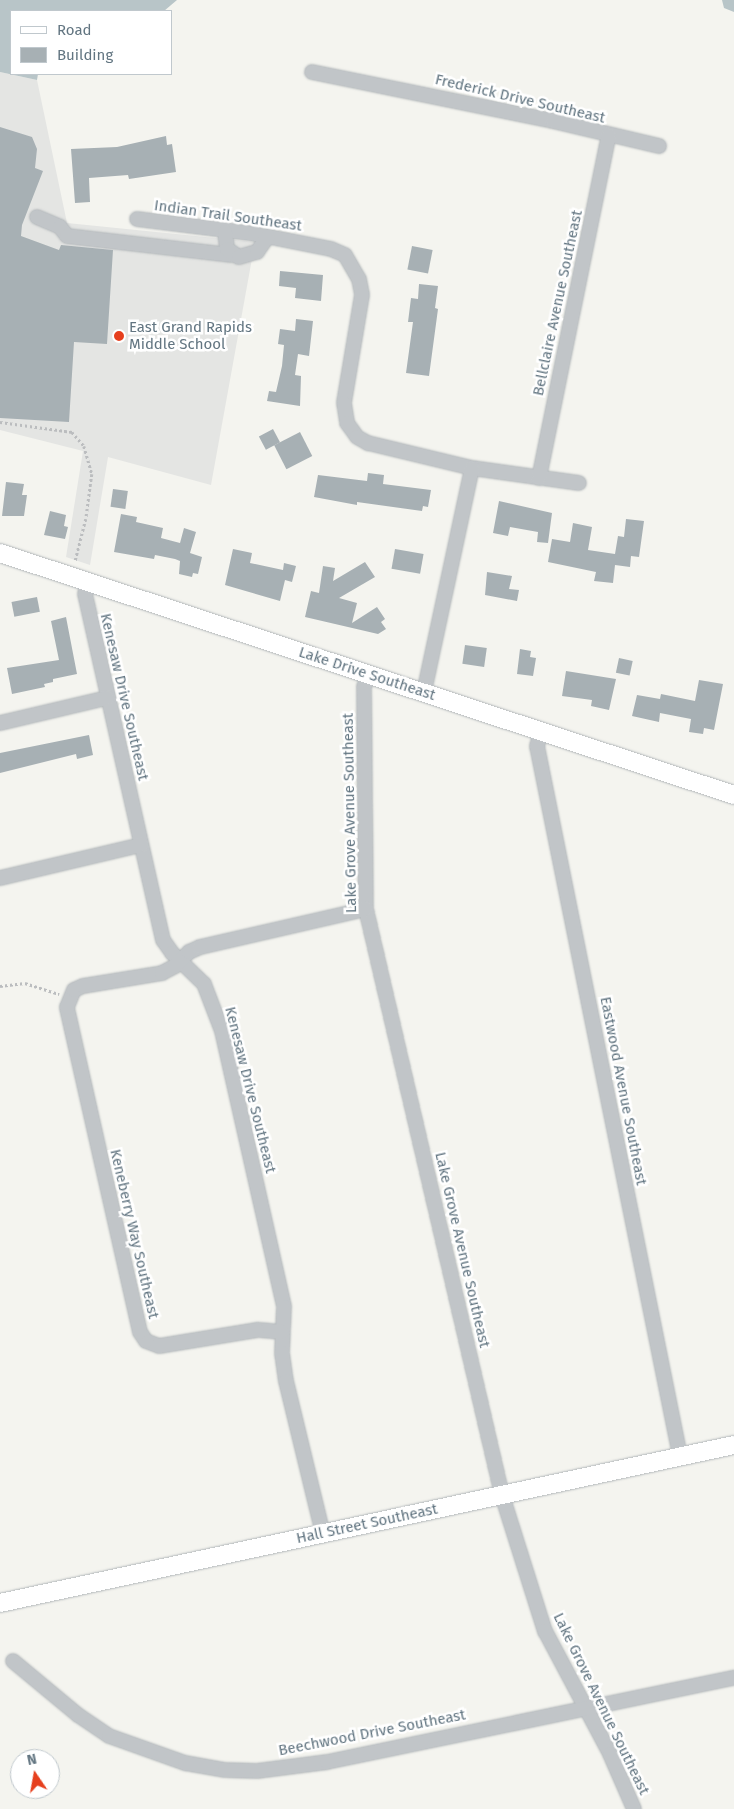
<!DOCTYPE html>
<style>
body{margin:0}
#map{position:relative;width:734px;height:1809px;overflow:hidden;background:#f4f4ef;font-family:"Fira Sans",sans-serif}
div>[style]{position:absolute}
.built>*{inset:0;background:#e4e5e3}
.water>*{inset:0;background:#b8c5c8}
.building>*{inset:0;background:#a7b0b4;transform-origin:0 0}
.path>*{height:2.5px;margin-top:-1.25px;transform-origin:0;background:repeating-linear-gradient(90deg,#bbbdbf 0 2.5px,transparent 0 5px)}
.roads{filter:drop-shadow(0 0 1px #b2b7ba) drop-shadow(0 0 1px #b2b7ba)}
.minor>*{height:14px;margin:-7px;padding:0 7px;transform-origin:7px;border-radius:7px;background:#c1c5c8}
.major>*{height:18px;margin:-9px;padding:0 9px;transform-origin:9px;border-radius:9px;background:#fff}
.dots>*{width:14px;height:14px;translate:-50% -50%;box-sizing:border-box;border:2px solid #fff;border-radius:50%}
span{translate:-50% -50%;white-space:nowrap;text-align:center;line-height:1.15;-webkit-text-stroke:5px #fff;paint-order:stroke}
.street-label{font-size:15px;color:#627581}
.poi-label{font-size:15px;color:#627581}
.left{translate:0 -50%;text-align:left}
.legend{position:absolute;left:10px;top:10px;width:162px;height:65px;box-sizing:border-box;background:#fff;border:1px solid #c0c8cd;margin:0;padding:6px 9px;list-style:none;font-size:15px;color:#627581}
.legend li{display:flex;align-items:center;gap:10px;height:25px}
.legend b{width:25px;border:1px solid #c0c8cd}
.north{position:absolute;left:10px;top:1749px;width:50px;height:50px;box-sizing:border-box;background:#fff;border:1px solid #c0c8cd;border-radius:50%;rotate:348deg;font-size:14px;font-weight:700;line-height:20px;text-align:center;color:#627581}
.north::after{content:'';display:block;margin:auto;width:18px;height:22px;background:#e63f1d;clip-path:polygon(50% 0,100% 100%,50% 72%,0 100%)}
</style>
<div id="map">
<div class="built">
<i style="clip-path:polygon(0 72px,37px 80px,67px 223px,255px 242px,211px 485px,108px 457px,90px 565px,66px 557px,83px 451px,0 430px)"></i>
</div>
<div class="water">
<i style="clip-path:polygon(0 0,177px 0,164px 11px,11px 11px,11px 74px,38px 74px,37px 80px,0 72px)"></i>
<i style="clip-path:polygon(722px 0,734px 0,734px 12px,724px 8px)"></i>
</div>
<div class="building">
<i style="clip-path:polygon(0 127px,32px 137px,37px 149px,35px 168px,43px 171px,22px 225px,21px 236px,59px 250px,61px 245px,113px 250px,107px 344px,74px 342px,69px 422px,0 418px)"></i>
<i style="clip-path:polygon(166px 136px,167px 145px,172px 144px,176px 172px,129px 179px,128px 175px,89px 178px,90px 202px,75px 203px,71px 149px,117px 147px)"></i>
<i style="left:412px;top:246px;width:21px;height:24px;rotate:11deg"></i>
<i style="clip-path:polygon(280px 271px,323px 275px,321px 301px,295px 298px,296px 288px,279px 286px)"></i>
<i style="clip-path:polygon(419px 284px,438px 286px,435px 308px,438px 309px,429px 376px,406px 373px,413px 322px,408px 322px,411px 298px,418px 299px)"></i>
<i style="clip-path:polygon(296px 319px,313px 321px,309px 356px,298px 354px,295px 375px,301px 376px,300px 406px,267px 401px,269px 391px,276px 392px,282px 366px,284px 345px,278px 344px,280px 329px,295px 331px)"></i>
<i style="left:273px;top:429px;width:15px;height:16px;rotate:62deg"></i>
<i style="left:300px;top:432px;width:27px;height:29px;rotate:63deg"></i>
<i style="clip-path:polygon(368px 473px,384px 475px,383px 484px,431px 490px,428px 507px,423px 506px,422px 511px,357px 502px,357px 505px,314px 497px,318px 475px,367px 481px)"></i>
<i style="clip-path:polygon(6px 482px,24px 484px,22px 495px,27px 495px,24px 516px,2px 516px)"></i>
<i style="left:113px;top:489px;width:15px;height:18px;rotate:8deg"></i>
<i style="clip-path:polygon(499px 501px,552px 513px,548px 543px,537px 542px,538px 532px,510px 527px,508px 536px,493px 533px)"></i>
<i style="clip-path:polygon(50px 511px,66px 515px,64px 526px,68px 527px,65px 539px,44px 535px)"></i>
<i style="clip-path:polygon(121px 514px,137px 517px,136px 522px,163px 528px,161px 538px,180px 543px,184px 528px,196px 532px,190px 553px,202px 557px,198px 574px,193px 573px,192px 577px,179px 574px,180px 561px,175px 559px,155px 555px,154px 559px,114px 552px)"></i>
<i style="clip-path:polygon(626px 519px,644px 521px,639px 557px,631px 556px,630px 567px,615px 565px,613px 583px,594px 581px,596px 572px,548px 562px,552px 539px,570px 542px,573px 523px,592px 527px,588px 550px,615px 554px,618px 536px,624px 537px)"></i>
<i style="clip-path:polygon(233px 549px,252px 553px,250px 563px,283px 570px,284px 563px,296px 566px,292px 582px,285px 580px,280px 601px,225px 585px)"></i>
<i style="left:395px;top:549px;width:29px;height:20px;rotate:10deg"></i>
<i style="clip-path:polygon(365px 562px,375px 577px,339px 598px,357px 603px,352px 623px,377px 607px,385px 619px,381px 622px,386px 629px,378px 634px,305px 617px,311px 591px,319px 593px,323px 566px,335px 568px,333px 581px)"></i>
<i style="clip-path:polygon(487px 572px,512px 576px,509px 589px,519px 590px,517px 601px,485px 595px)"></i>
<i style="left:37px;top:597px;width:15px;height:26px;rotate:79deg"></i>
<i style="clip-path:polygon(66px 617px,77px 674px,53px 679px,53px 682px,44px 684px,45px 687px,12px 694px,7px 668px,59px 660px,51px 621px)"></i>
<i style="left:465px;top:645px;width:22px;height:19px;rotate:8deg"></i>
<i style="clip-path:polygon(520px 649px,531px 651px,530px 657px,536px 658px,533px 676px,517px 674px)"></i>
<i style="left:619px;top:658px;width:14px;height:15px;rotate:12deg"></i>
<i style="clip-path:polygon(566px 671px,616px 679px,609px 710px,591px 706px,592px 700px,562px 696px)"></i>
<i style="clip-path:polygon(699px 680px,723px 684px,714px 730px,704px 728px,703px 734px,689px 732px,691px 719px,660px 713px,659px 722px,632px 716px,637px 695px,660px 699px,661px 694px,695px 701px)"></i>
<i style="clip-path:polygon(89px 735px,93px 755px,77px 759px,76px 754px,0 773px,0 753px)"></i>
</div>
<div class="path">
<i style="left:0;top:422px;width:73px;rotate:7.9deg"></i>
<i style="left:72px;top:432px;width:18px;rotate:49deg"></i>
<i style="left:84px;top:446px;width:29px;rotate:74deg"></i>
<i style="left:92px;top:474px;width:45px;rotate:97.6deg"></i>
<i style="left:86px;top:519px;width:44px;rotate:104.3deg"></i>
<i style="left:0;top:986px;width:25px;rotate:-7deg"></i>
<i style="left:25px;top:983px;width:36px;rotate:18deg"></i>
</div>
<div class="roads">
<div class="minor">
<i style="left:312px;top:72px;width:246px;rotate:11.5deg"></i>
<i style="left:553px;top:121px;width:109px;rotate:13.3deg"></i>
<i style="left:37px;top:217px;width:25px;rotate:23deg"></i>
<i style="left:60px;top:227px;width:11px;rotate:52deg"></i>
<i style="left:67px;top:236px;width:166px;rotate:6.6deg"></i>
<i style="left:137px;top:219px;width:119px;rotate:7.2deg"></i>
<i style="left:255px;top:234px;width:77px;rotate:11.2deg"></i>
<i style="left:331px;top:249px;width:15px;rotate:23deg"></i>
<i style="left:345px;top:255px;width:28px;rotate:60deg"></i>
<i style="left:359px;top:279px;width:16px;rotate:79deg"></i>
<i style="left:362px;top:295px;width:109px;rotate:99.5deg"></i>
<i style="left:344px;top:403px;width:20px;rotate:81deg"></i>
<i style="left:347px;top:423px;width:17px;rotate:54deg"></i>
<i style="left:357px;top:437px;width:13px;rotate:29deg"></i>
<i style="left:368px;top:443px;width:107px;rotate:13.5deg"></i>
<i style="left:472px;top:468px;width:108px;rotate:8deg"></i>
<i style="left:225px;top:232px;width:17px;rotate:83deg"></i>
<i style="left:227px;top:249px;width:14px;rotate:34deg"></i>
<i style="left:239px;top:257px;width:19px;rotate:-16deg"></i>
<i style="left:257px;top:252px;width:19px;rotate:-55deg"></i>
<i style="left:539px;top:478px;width:350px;rotate:-78.5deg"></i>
<i style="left:88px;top:583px;width:11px;rotate:105deg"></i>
<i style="left:85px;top:594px;width:355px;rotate:77.3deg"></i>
<i style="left:163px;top:940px;width:16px;rotate:55deg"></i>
<i style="left:172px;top:953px;width:45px;rotate:44.1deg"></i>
<i style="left:204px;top:984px;width:50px;rotate:69deg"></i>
<i style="left:222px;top:1031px;width:283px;rotate:77.3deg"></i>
<i style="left:284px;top:1307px;width:46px;rotate:92.5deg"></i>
<i style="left:282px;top:1353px;width:28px;rotate:82deg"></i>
<i style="left:286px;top:1381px;width:157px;rotate:76.4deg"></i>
<i style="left:369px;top:675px;width:13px;rotate:113deg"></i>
<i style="left:364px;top:687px;width:222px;rotate:89.5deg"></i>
<i style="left:366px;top:909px;width:602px;rotate:76.93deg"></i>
<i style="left:502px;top:1495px;width:143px;rotate:72.5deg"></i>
<i style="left:545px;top:1631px;width:139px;rotate:62.1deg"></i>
<i style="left:610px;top:1754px;width:60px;rotate:66.4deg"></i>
<i style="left:424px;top:692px;width:229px;rotate:-77.9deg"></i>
<i style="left:0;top:723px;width:110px;rotate:-13.2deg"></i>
<i style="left:541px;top:732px;width:15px;rotate:106deg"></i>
<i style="left:537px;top:746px;width:724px;rotate:78.61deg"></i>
<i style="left:0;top:878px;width:145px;rotate:-13.2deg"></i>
<i style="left:282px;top:1332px;width:25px;rotate:-175deg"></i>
<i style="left:257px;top:1330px;width:99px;rotate:170.7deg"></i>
<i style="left:159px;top:1346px;width:14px;rotate:-159deg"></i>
<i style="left:146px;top:1341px;width:11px;rotate:-124deg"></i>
<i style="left:140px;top:1332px;width:333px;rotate:-102.7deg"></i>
<i style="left:67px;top:1007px;width:18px;rotate:-68deg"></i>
<i style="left:74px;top:990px;width:10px;rotate:-24deg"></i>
<i style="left:83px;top:986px;width:80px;rotate:-9.3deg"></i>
<i style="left:162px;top:973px;width:15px;rotate:-28deg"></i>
<i style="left:175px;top:966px;width:20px;rotate:-45deg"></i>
<i style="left:189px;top:952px;width:12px;rotate:-24deg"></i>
<i style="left:200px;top:947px;width:170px;rotate:-12.9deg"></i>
<i style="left:13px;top:1661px;width:85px;rotate:39.7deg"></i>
<i style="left:78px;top:1715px;width:37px;rotate:34deg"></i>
<i style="left:109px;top:1736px;width:81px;rotate:19.6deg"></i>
<i style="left:185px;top:1763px;width:41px;rotate:9.9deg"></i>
<i style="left:225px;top:1770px;width:32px;rotate:2deg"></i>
<i style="left:257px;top:1771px;width:71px;rotate:-7.3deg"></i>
<i style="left:327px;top:1762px;width:416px;rotate:-11.7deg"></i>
</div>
<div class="major">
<i style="left:0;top:553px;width:773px;rotate:18.25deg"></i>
<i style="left:0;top:1603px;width:751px;rotate:-12.15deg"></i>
</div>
</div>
<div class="dots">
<i style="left:119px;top:336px;background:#e63f1d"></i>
</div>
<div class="street-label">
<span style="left:520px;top:99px;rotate:13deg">Frederick Drive Southeast</span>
<span style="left:228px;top:216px;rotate:8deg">Indian Trail Southeast</span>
<span style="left:558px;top:303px;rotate:-78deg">Bellclaire Avenue Southeast</span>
<span style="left:367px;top:674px;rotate:18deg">Lake Drive Southeast</span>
<span style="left:124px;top:697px;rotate:77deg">Kenesaw Drive Southeast</span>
<span style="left:350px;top:813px;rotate:-91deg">Lake Grove Avenue Southeast</span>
<span style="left:250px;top:1090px;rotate:76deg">Kenesaw Drive Southeast</span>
<span style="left:623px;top:1091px;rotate:79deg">Eastwood Avenue Southeast</span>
<span style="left:134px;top:1234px;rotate:77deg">Keneberry Way Southeast</span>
<span style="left:462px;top:1250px;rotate:77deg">Lake Grove Avenue Southeast</span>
<span style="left:367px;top:1524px;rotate:-12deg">Hall Street Southeast</span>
<span style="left:601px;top:1704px;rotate:64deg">Lake Grove Avenue Southeast</span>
<span style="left:372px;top:1733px;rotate:-11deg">Beechwood Drive Southeast</span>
</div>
<div class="poi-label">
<span class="left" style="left:129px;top:336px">East Grand Rapids<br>Middle School</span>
</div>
<ul class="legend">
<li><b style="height:6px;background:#fff"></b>Road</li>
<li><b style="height:14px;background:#a7b0b4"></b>Building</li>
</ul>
<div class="north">N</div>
</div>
